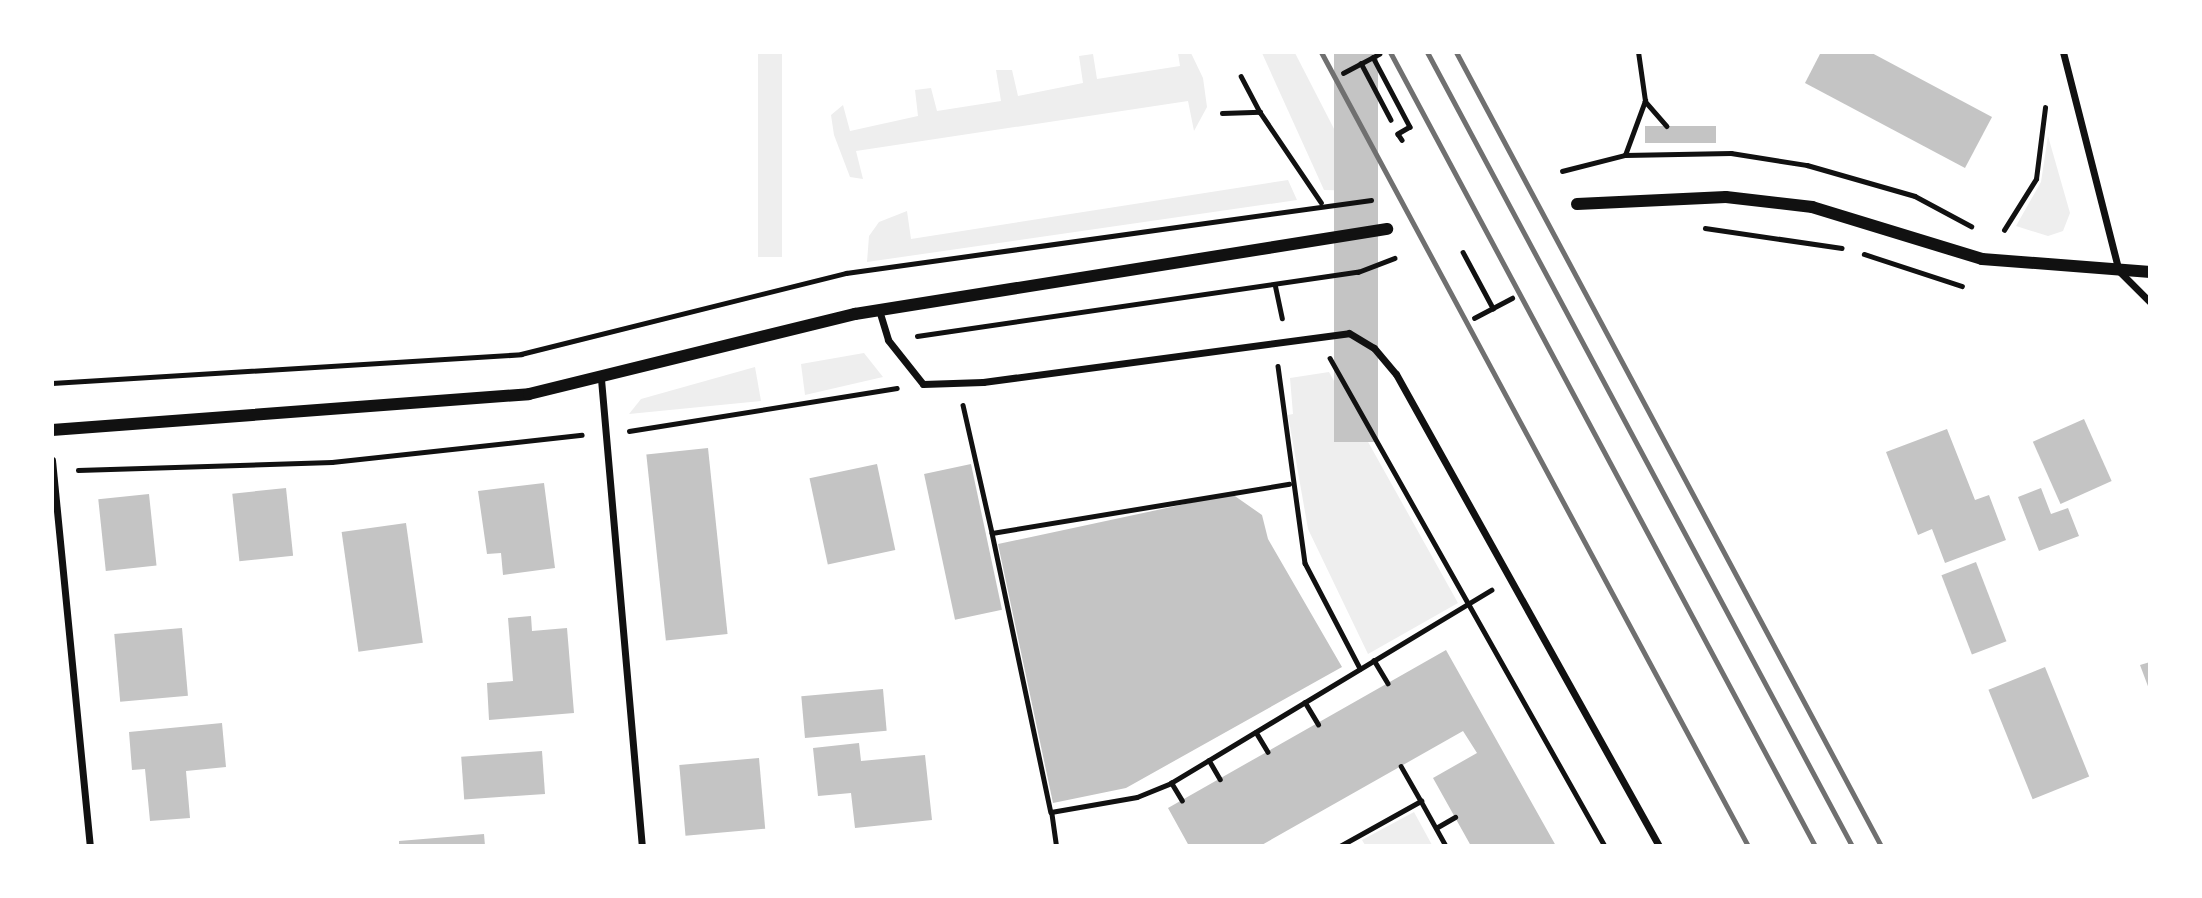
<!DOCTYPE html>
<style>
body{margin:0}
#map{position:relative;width:2202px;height:898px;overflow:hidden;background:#fff;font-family:"PT Sans Narrow",sans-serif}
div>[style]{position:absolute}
.green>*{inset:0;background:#eee;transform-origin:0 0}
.building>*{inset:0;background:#c4c4c4;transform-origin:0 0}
.path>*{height:4.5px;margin:-2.25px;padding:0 2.25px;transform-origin:2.25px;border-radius:2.25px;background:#111}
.minor>*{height:7px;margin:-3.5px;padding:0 3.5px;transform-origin:3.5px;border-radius:3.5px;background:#111}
.tertiary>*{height:12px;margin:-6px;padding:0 6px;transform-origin:6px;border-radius:6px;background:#111}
.rail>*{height:5px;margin:-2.5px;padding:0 2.5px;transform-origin:2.5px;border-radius:2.5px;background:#707070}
span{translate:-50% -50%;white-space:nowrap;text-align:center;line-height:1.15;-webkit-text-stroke:5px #fff;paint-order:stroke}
.frame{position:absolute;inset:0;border:54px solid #fff;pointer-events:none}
</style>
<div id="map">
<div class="green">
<i style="left:758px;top:53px;width:24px;height:204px"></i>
<i style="clip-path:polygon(1178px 53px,1191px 53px,1203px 78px,1207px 107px,1194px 131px,1188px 101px,856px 151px,863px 179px,850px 177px,834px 135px,831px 115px,843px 105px,850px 131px,918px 116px,915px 90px,931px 88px,937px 111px,1001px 101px,996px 70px,1012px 70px,1018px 96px,1083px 83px,1079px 56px,1093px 54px,1097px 79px,1180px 66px)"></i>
<i style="clip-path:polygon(1262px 53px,1295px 53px,1366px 191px,1324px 190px)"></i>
<i style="clip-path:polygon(2048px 136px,2070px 213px,2063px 231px,2048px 236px,2016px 226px,2041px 182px)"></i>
<i style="clip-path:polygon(1288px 180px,1297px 200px,867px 262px,869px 236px,879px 222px,907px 211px,911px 239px)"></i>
<i style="clip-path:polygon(864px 353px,883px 377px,805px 395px,801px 364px)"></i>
<i style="clip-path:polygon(755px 367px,761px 401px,629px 414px,641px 399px)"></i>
<i style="clip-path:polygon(1329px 372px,1458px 603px,1368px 654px,1308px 529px,1288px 415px,1293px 414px,1290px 378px)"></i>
<i style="clip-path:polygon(1414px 812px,1432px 845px,1365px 845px,1362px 840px)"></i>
</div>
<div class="building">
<i style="left:1334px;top:52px;width:44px;height:390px"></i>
<i style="clip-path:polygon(1821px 52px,1870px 52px,1992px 117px,1965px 168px,1805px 83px)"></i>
<i style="left:1645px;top:126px;width:71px;height:17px"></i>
<i style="left:2084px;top:419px;width:68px;height:56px;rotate:66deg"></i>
<i style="clip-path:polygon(1947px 429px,1975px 500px,1989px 495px,2006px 540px,1945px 563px,1932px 529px,1918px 535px,1886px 452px)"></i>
<i style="left:708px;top:448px;width:187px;height:62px;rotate:84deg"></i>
<i style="left:877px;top:464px;width:88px;height:69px;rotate:78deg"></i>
<i style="left:971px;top:464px;width:149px;height:48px;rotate:78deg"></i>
<i style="clip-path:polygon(544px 483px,555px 568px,503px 575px,501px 553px,487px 554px,478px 491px)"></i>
<i style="left:286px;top:488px;width:68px;height:54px;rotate:84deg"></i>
<i style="clip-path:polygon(2041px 488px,2051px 514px,2068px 508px,2079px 536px,2039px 551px,2018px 497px)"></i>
<i style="left:149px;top:494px;width:72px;height:51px;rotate:84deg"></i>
<i style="clip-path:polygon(1232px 494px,1262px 515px,1268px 539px,1342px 667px,1126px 788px,1053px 803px,998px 544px)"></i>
<i style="left:406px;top:523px;width:121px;height:65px;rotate:82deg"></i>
<i style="left:1976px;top:562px;width:85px;height:37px;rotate:69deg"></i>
<i style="clip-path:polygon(531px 616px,532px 631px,567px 628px,574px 713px,489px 720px,487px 683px,513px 681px,508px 618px)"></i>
<i style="left:182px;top:628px;width:68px;height:68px;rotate:85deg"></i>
<i style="clip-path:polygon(1446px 650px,1556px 846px,1471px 846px,1433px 778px,1477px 753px,1463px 731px,1260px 846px,1189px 846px,1168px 808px)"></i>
<i style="clip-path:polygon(2150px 662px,2150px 689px,2149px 689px,2140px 665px)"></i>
<i style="left:2045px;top:667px;width:118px;height:61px;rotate:68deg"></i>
<i style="left:883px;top:689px;width:42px;height:82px;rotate:85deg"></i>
<i style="clip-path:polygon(222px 723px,226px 767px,186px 771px,190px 818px,150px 821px,145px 769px,132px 770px,129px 732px)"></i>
<i style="clip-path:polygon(859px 743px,861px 761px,925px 755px,932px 820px,855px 828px,851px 793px,818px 796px,813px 748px)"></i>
<i style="left:542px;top:751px;width:43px;height:81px;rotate:86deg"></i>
<i style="left:759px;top:758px;width:71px;height:80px;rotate:85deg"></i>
<i style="clip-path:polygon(484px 834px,485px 846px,399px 846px,399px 841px)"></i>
</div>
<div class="path">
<i style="left:1555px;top:52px;width:34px"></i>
<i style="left:1373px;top:57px;width:79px;rotate:62.1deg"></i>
<i style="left:1410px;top:127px;width:14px;rotate:150deg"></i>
<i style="left:1398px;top:134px;width:7px;rotate:56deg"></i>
<i style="left:1361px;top:63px;width:64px;rotate:62.2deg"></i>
<i style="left:1343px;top:73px;width:41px;rotate:-27.8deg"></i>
<i style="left:1241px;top:76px;width:41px;rotate:62.2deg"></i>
<i style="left:1645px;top:101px;width:33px;rotate:49deg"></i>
<i style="left:1222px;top:113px;width:38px;rotate:-2deg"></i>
<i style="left:1260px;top:112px;width:109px;rotate:55.9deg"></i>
<i style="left:1625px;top:155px;width:58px;rotate:-69.7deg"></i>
<i style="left:1645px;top:101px;width:49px;rotate:-98.1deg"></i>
<i style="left:1562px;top:171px;width:65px;rotate:-14.3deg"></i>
<i style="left:1625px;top:155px;width:106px;rotate:-1.1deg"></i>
<i style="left:1731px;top:153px;width:77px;rotate:9deg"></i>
<i style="left:1807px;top:165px;width:112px;rotate:16deg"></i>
<i style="left:1915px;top:196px;width:64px;rotate:28.2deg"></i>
<i style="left:1705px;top:228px;width:138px;rotate:8.3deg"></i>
<i style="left:2004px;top:230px;width:60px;rotate:-57.9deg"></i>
<i style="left:2036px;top:179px;width:72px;rotate:-82.8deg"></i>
<i style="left:1463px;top:252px;width:64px;rotate:61.8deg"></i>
<i style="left:1864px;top:254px;width:103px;rotate:18.1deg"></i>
<i style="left:1275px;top:284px;width:35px;rotate:78deg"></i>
<i style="left:1474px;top:318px;width:43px;rotate:-27.8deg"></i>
<i style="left:917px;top:336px;width:446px;rotate:-8.3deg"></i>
<i style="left:1358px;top:272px;width:39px;rotate:-21deg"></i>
<i style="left:1330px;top:358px;width:560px;rotate:60.6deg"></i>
<i style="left:1278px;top:366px;width:199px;rotate:82.2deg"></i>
<i style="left:1305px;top:563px;width:119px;rotate:62.4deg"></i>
<i style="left:52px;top:383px;width:470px;rotate:-3.5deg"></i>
<i style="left:521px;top:354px;width:335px;rotate:-14deg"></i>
<i style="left:846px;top:273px;width:530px;rotate:-7.92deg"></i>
<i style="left:963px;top:405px;width:131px;rotate:77.2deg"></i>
<i style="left:992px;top:533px;width:301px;rotate:-9.4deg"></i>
<i style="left:629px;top:431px;width:271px;rotate:-9.1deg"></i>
<i style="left:78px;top:470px;width:254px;rotate:-1.8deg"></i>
<i style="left:332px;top:462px;width:251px;rotate:-6.2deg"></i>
<i style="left:992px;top:533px;width:285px;rotate:78.1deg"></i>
<i style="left:1374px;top:660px;width:27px;rotate:59deg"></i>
<i style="left:1305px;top:702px;width:26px;rotate:59deg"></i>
<i style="left:1256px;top:732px;width:23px;rotate:59deg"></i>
<i style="left:1209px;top:760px;width:22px;rotate:60deg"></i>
<i style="left:1401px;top:766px;width:40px;rotate:60.3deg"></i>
<i style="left:1182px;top:801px;width:21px;rotate:-121deg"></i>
<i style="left:1171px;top:783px;width:374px;rotate:-31.1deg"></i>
<i style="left:1436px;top:828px;width:22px;rotate:-30deg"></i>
<i style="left:1056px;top:846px;width:34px;rotate:-98deg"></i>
<i style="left:1051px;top:812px;width:87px;rotate:-9.9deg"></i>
<i style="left:1137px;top:797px;width:37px;rotate:-22deg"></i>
<i style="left:1340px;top:846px;width:93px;rotate:-29.1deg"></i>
<i style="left:1421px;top:801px;width:51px;rotate:60.9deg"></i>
</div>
<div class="minor">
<i style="left:2063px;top:52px;width:226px;rotate:75.7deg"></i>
<i style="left:2119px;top:271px;width:44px;rotate:45deg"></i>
<i style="left:879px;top:310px;width:31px;rotate:73deg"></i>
<i style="left:888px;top:340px;width:56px;rotate:51.5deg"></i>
<i style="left:923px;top:384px;width:60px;rotate:-1.9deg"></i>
<i style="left:983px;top:382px;width:369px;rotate:-7.6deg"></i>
<i style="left:1349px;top:333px;width:29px;rotate:31deg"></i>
<i style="left:1374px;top:348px;width:34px;rotate:50deg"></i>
<i style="left:1396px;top:374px;width:540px;rotate:60.87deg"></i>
<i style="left:601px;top:379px;width:469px;rotate:85deg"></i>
<i style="left:52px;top:460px;width:388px;rotate:84.4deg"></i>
</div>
<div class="tertiary">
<i style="left:1577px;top:204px;width:149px;rotate:-2.7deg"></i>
<i style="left:1726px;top:197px;width:87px;rotate:6.6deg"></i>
<i style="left:1812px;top:207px;width:178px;rotate:17deg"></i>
<i style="left:1982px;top:259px;width:169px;rotate:4.4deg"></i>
<i style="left:52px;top:430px;width:478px;rotate:-4.3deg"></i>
<i style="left:529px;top:394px;width:336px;rotate:-13.8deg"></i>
<i style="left:855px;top:314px;width:539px;rotate:-9.08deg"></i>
</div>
<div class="rail">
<i style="left:1321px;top:52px;width:902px;rotate:61.73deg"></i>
<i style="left:1390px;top:52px;width:901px;rotate:61.84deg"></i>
<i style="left:1427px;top:52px;width:901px;rotate:61.84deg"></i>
<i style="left:1456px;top:52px;width:901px;rotate:61.84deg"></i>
</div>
<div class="frame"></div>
</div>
